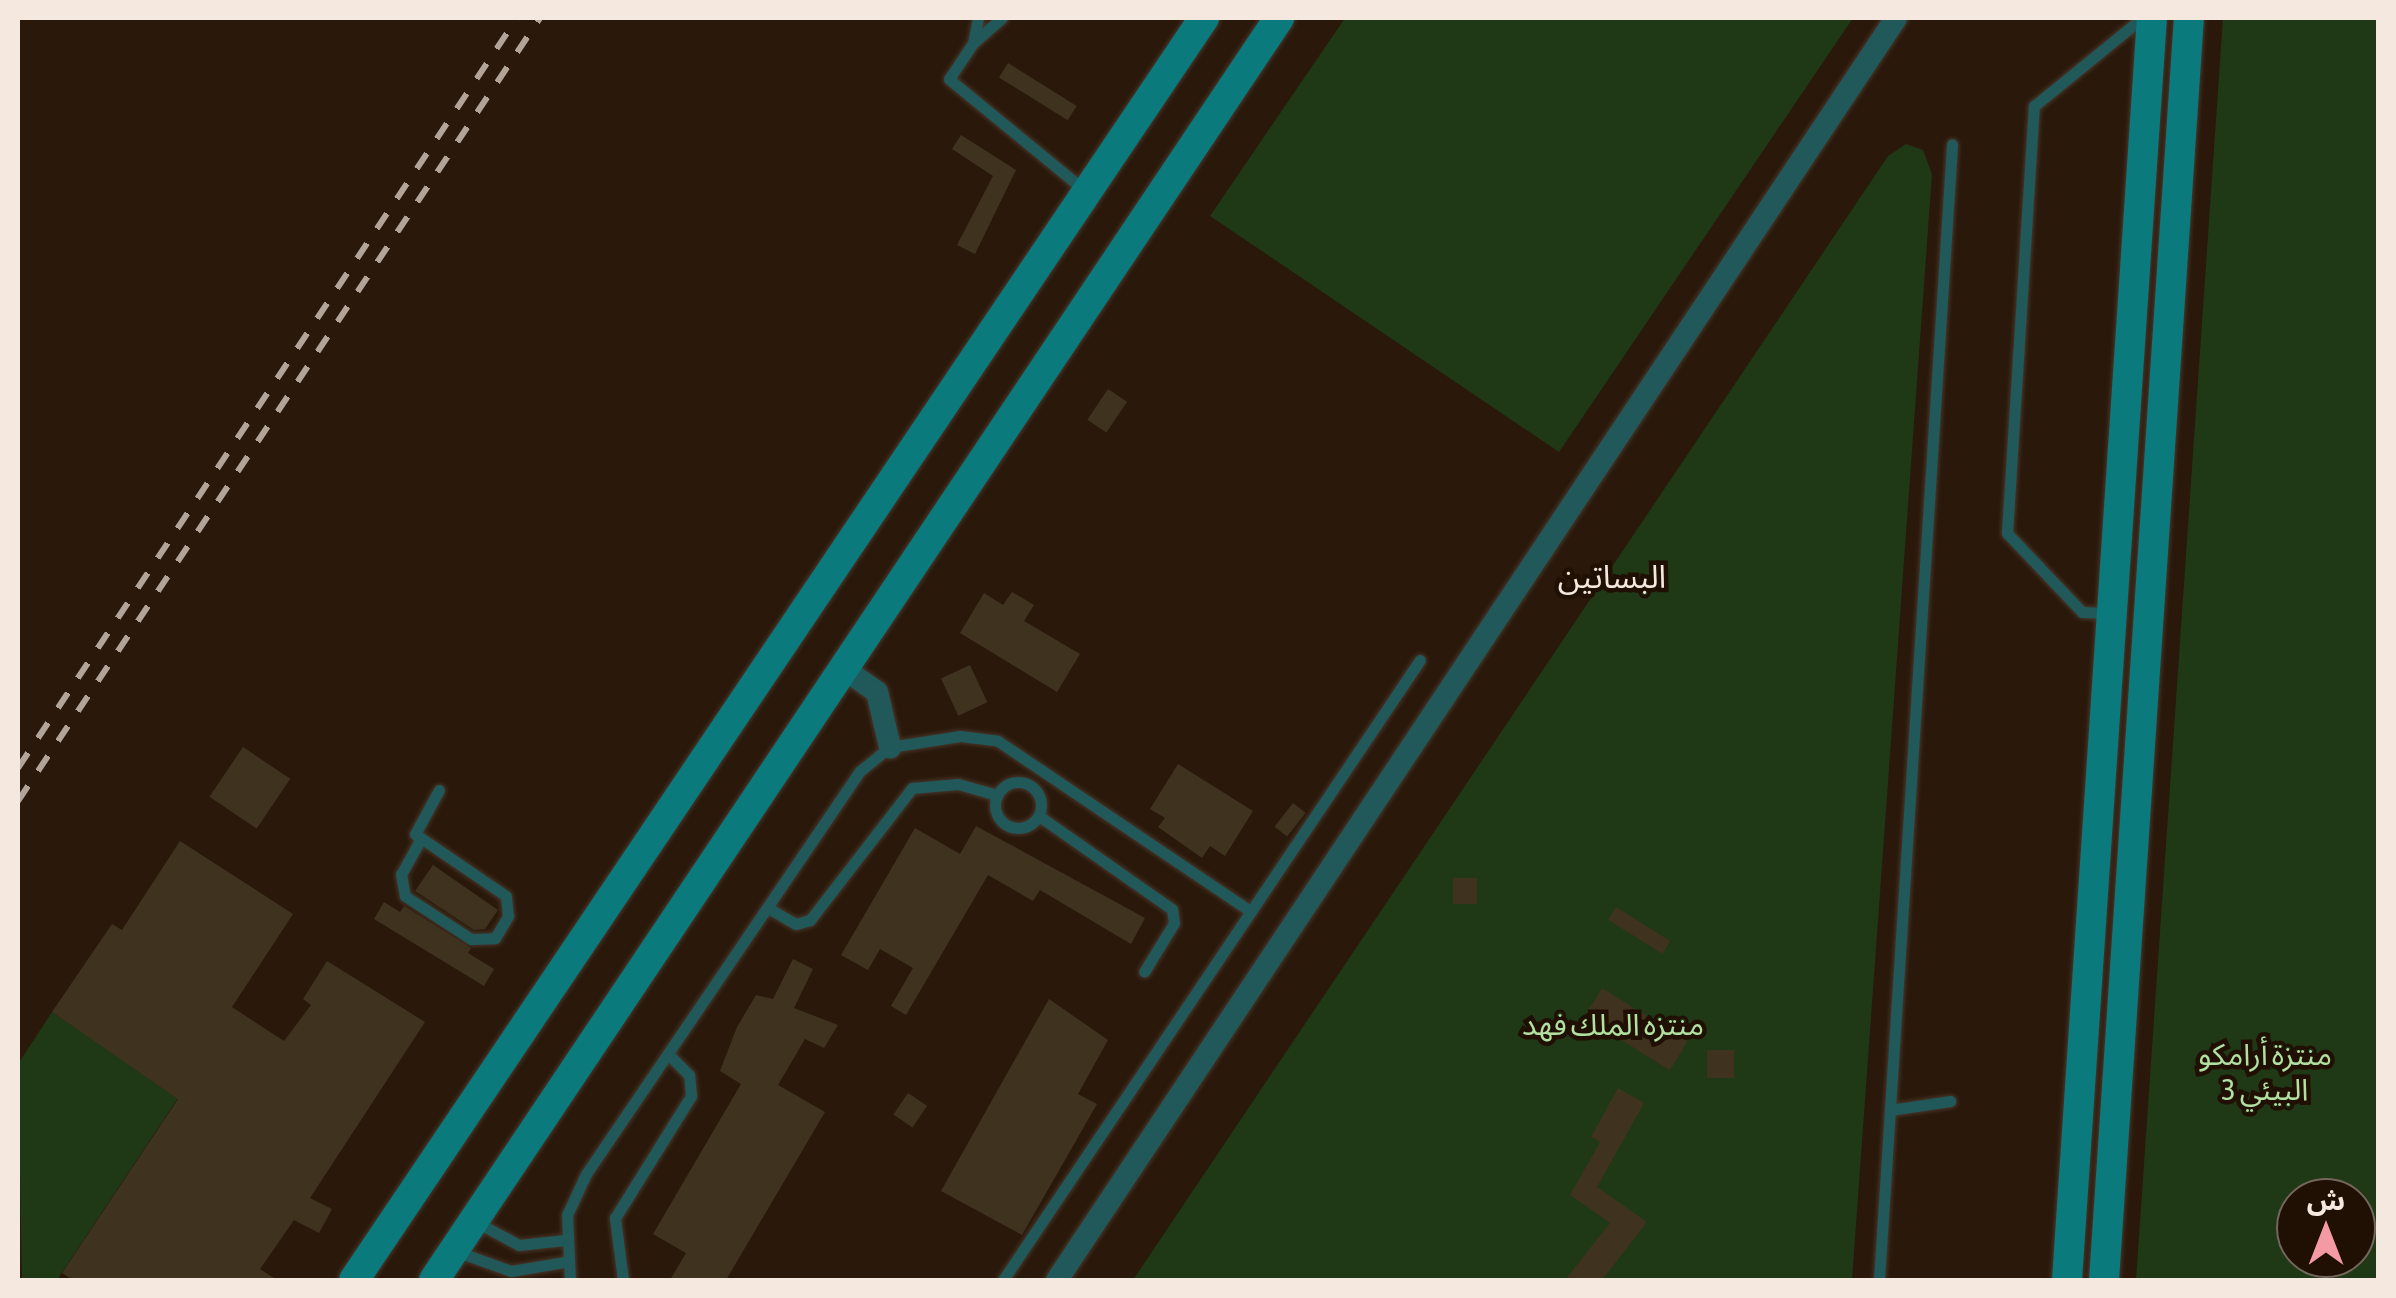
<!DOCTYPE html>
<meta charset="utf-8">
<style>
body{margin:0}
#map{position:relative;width:2396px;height:1298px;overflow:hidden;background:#2a190b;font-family:"Asap Condensed","Noto Sans Arabic",sans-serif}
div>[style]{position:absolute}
.green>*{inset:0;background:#1f3816}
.building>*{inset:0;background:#3f321f;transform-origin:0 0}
.roads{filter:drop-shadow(0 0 2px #463629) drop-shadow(0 0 2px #463629)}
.lane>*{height:11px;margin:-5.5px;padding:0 5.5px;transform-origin:5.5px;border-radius:5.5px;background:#21585a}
.lane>.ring{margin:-5.5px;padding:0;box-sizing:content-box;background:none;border:11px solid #21585a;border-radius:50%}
.street>*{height:22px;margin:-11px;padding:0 11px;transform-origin:11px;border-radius:11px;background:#21585a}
.secondary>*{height:30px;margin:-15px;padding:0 15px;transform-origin:15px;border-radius:15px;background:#0b7a7d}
.rail>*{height:6px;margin-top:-3px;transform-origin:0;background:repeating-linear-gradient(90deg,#b2a499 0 18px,transparent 0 36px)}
span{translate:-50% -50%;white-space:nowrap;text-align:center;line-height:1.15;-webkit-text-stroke:9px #201003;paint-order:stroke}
.park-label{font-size:30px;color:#b1e0a1}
.neighbourhood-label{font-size:32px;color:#f5e8df}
.frame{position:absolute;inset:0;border:20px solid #f5e8df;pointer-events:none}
.north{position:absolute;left:2276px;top:1178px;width:100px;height:100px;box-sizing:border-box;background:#201003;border:2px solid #75665b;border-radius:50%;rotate:0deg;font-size:28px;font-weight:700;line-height:40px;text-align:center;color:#f5e8df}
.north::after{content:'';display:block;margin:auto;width:35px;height:45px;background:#f49aa4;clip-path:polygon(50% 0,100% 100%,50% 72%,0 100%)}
</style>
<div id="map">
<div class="green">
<i style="clip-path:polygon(1345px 18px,1853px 18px,1559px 452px,1210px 216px)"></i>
<i style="clip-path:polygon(evenodd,2223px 18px,2378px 18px,2378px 1280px,2136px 1280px,2223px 18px,2356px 1198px,2356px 1258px,2296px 1258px,2296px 1198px,2356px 1198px)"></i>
<i style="clip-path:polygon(1906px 144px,1923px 150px,1932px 174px,1852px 1280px,1133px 1280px,1888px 156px)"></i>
<i style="clip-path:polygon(52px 1012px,178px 1098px,57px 1280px,22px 1280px,18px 1064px)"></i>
</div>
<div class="building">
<i style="left:1008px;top:63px;width:81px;height:17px;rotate:32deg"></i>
<i style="clip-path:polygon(961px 135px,1016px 170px,975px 254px,957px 245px,993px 176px,952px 149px)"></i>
<i style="left:1108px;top:389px;width:23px;height:37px;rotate:34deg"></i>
<i style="clip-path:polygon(1012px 592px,1034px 605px,1024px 621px,1080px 654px,1057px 692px,960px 633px,984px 593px,1003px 605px)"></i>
<i style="left:970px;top:665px;width:41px;height:32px;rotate:65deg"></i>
<i style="left:243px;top:747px;width:57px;height:60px;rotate:34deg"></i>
<i style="clip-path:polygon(1178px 764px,1253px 811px,1225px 856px,1210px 846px,1202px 858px,1158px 827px,1165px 818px,1150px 809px)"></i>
<i style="left:1293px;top:803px;width:16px;height:30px;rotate:38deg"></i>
<i style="clip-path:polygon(976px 826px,1145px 918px,1131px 944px,1040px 890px,1033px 901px,988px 875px,906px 1015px,891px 1006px,913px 968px,880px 949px,868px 970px,841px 955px,915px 828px,960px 854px)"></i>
<i style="clip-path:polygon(180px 841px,293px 914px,232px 1007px,284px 1041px,311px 1005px,303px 999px,327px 961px,425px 1022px,310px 1198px,332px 1209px,319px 1233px,294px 1220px,260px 1269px,277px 1280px,73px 1280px,62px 1273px,178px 1099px,52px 1012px,112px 924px,122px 930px)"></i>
<i style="clip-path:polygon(433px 865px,498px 910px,485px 929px,474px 930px,415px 891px)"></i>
<i style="left:1453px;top:878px;width:24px;height:26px"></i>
<i style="clip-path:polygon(384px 902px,400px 912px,404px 906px,471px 948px,468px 953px,494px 969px,484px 986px,374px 919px)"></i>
<i style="left:1616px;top:907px;width:64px;height:15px;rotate:32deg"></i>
<i style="clip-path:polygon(793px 959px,813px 969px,794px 1008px,838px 1025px,824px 1048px,805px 1039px,778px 1085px,825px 1112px,726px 1280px,670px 1280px,686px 1253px,653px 1234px,741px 1084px,720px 1071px,737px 1027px,756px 995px,773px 999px)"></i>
<i style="left:1602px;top:988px;width:101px;height:34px;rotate:32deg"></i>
<i style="clip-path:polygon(1049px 999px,1108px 1040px,1078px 1094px,1097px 1104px,1022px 1235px,941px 1191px)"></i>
<i style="left:1734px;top:1050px;width:28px;height:27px;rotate:90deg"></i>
<i style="clip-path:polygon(1618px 1088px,1644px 1103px,1597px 1187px,1647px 1222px,1602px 1280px,1565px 1280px,1610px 1223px,1570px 1195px,1600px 1142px,1591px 1137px)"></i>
<i style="left:908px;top:1093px;width:23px;height:26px;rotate:34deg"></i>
</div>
<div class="roads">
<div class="lane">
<i style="left:978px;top:18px;width:25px;rotate:101deg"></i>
<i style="left:973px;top:43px;width:38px;rotate:-41deg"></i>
<i style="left:973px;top:43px;width:43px;rotate:123.7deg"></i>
<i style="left:949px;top:79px;width:175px;rotate:39.4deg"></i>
<i style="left:2111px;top:613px;width:29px;rotate:-178deg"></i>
<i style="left:2082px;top:612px;width:109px;rotate:-133.5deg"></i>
<i style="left:2007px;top:533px;width:428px;rotate:-86.4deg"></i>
<i style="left:2034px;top:106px;width:139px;rotate:-39.2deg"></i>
<i class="ring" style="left:995px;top:782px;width:35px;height:35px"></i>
<i style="left:1039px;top:816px;width:162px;rotate:35deg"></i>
<i style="left:1172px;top:909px;width:14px;rotate:82deg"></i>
<i style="left:1174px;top:923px;width:57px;rotate:121.5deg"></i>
<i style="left:419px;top:842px;width:37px;rotate:119deg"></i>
<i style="left:401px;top:874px;width:22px;rotate:80deg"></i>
<i style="left:405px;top:896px;width:79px;rotate:33.1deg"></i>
<i style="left:471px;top:939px;width:24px;rotate:-2deg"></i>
<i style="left:495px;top:938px;width:26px;rotate:-59deg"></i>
<i style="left:508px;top:916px;width:20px;rotate:-96deg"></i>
<i style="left:506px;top:896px;width:110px;rotate:-145.7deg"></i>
<i style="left:415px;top:834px;width:50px;rotate:-61.4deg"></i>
<i style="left:768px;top:908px;width:32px;rotate:30deg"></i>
<i style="left:796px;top:924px;width:15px;rotate:-16deg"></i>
<i style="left:810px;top:920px;width:167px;rotate:-52.3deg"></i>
<i style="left:912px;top:788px;width:46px;rotate:-5deg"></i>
<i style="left:958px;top:784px;width:41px;rotate:15.8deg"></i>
<i style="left:1890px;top:1110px;width:61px;rotate:-8.5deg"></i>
<i style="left:476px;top:1222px;width:49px;rotate:28.1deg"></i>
<i style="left:519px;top:1245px;width:46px;rotate:-6.2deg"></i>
<i style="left:458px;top:1252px;width:56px;rotate:19.7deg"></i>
<i style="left:511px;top:1271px;width:55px;rotate:-9.5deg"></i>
<i style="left:570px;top:1280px;width:65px;rotate:-92.6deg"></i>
<i style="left:567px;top:1215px;width:45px;rotate:-65.1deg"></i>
<i style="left:586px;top:1174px;width:487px;rotate:-55.8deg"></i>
<i style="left:860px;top:771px;width:38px;rotate:-39deg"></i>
<i style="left:890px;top:747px;width:71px;rotate:-8.9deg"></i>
<i style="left:960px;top:736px;width:38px;rotate:7deg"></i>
<i style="left:998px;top:741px;width:300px;rotate:34deg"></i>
<i style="left:623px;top:1280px;width:63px;rotate:-97.4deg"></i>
<i style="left:615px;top:1218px;width:144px;rotate:-58.1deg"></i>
<i style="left:691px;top:1096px;width:21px;rotate:-95deg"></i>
<i style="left:689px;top:1075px;width:27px;rotate:-135deg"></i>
<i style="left:1003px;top:1280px;width:747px;rotate:-56.08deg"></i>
<i style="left:1879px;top:1280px;width:1138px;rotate:-86.32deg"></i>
</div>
<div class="street">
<i style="left:844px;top:669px;width:40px;rotate:34.9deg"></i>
<i style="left:877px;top:692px;width:57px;rotate:76.7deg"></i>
<i style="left:1057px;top:1280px;width:1515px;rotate:-56.38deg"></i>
</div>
<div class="secondary">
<i style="left:354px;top:1280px;width:1522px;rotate:-56.04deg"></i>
<i style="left:434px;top:1280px;width:1519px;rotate:-56.19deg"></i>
<i style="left:2067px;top:1280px;width:1265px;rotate:-86.15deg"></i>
<i style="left:2104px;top:1280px;width:1265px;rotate:-86.15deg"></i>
</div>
</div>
<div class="rail">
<i style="left:18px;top:768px;width:901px;rotate:-56.36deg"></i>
<i style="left:18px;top:801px;width:941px;rotate:-56.31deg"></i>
</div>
<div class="park-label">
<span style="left:1613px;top:1024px">منتزه الملك فهد</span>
<span style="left:2265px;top:1071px">منتزة أرامكو<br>البيئي 3</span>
</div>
<div class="neighbourhood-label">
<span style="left:1612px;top:577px">البساتين</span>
</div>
<div class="frame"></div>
<div class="north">ش</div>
</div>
